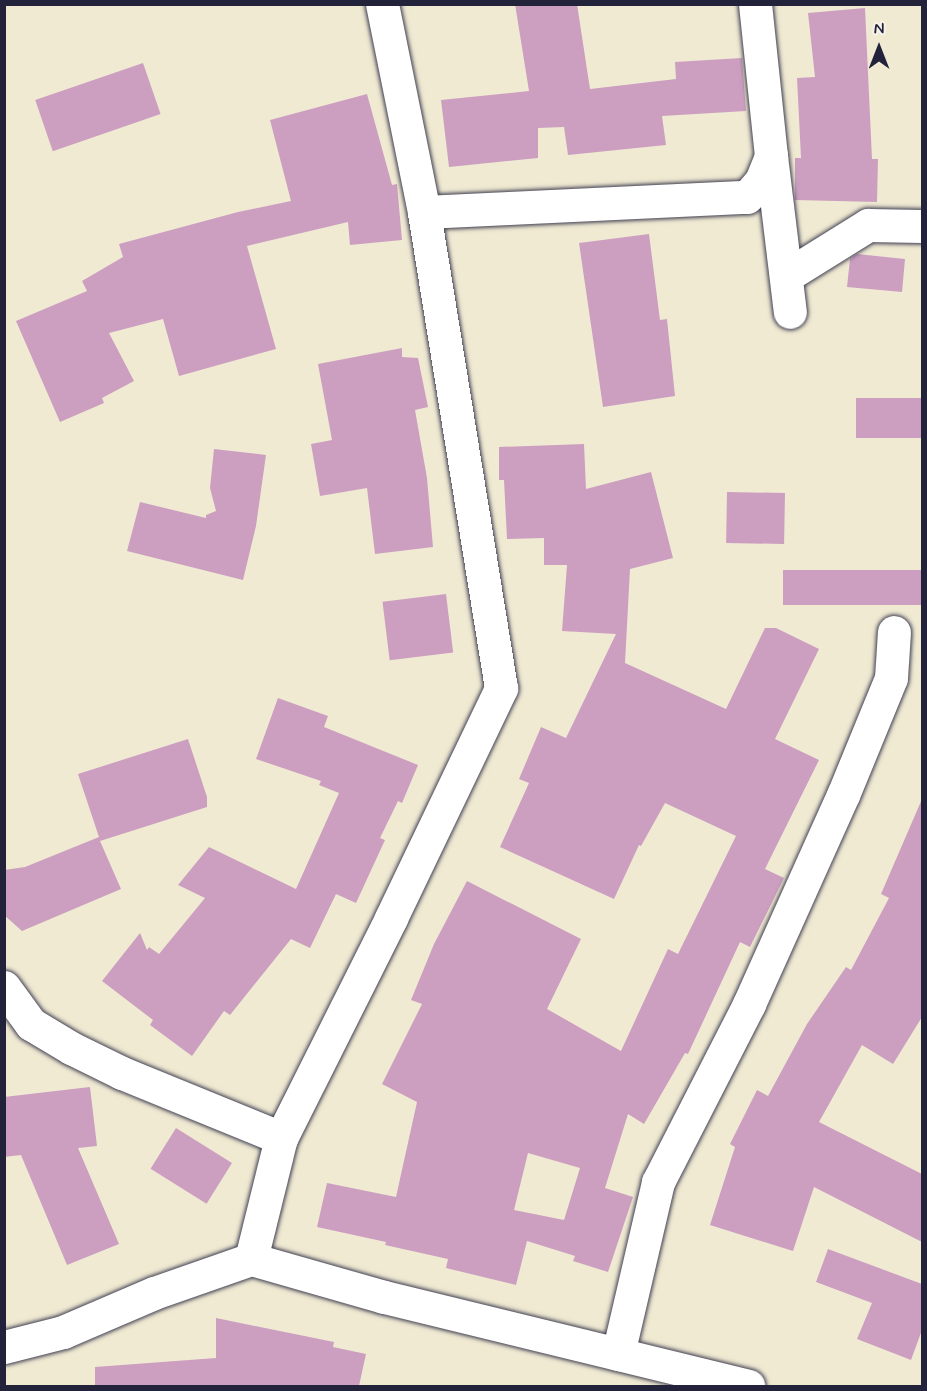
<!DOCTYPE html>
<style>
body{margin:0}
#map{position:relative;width:927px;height:1391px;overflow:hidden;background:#f0ead3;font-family:Mynerve,sans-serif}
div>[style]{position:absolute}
.building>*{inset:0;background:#cc9fc1;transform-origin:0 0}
.roads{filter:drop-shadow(0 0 2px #414052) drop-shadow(0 0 2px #414052)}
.street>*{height:33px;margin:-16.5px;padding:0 16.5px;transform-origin:16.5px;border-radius:16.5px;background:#fff}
span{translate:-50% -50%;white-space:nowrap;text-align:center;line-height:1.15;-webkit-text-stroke:4.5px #f7f3e8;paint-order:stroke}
.frame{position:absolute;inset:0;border:6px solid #22223b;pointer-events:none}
.north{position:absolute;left:849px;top:18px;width:60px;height:60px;-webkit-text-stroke:4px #f7f3e8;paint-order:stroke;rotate:0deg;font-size:16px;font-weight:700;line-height:24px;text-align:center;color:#22223b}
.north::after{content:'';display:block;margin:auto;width:21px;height:27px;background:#22223b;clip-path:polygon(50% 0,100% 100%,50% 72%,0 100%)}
</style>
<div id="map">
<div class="building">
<i style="clip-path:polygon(515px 4px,577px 4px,590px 89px,676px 79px,675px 62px,742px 58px,746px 111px,662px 116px,666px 145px,568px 155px,564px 127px,538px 128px,538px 158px,449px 167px,441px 100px,529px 91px)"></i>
<i style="clip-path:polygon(865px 8px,872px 159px,878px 159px,877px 202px,795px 200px,795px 158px,801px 158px,797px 78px,815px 77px,808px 13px)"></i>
<i style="left:143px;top:63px;width:54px;height:114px;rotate:71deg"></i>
<i style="clip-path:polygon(367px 94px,392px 185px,397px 184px,402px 240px,350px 245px,348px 222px,247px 246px,276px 349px,179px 376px,163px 319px,109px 333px,134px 381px,102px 398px,104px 403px,60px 422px,16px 321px,87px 291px,82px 281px,123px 257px,119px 244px,238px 212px,291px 201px,270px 120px)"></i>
<i style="clip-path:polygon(649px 234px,660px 320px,667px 319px,675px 396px,603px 407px,579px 243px)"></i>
<i style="clip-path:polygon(857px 254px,905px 259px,902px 292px,847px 287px,850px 259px)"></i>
<i style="clip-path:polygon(402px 348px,402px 357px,418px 358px,428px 407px,415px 410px,427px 478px,433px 547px,375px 554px,367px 488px,320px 496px,311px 444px,332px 440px,318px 364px)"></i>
<i style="left:922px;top:398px;width:40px;height:66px;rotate:90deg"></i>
<i style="clip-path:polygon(evenodd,584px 444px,586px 489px,651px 472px,673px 558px,630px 569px,625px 663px,726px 709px,765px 628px,776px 628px,819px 649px,775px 739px,819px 760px,765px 869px,784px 878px,750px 947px,740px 942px,688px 1054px,685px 1053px,644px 1124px,628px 1114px,605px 1188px,633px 1197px,608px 1272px,573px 1261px,575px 1256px,527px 1241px,516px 1285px,446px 1268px,448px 1259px,385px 1245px,386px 1242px,317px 1227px,327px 1183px,396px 1197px,417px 1102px,382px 1084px,422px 1004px,411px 1000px,434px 944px,467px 881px,581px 939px,547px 1009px,621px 1051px,668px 949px,678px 954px,736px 836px,665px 803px,641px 846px,639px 845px,614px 899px,500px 847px,529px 783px,519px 779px,541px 727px,566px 738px,616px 634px,562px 631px,567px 565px,544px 565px,544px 538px,507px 539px,504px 480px,499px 480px,499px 447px,584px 444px,528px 1153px,580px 1168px,564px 1220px,514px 1210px,528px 1153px)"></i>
<i style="clip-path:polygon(214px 449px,266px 455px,256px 526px,243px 580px,127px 551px,140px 502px,206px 518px,206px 515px,216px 511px,210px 488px)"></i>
<i style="left:727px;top:492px;width:58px;height:51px;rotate:1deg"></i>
<i style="left:922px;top:570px;width:35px;height:139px;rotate:90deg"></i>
<i style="left:446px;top:594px;width:59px;height:64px;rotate:83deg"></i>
<i style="clip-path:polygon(278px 698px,328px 716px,324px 727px,418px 765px,402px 803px,398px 801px,380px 838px,385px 840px,356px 903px,336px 894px,310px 948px,291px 939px,230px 1015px,224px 1011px,192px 1056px,150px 1025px,153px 1020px,102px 981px,140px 933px,147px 950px,149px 947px,159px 954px,205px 898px,178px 885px,209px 847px,296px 889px,339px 793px,319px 785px,321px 781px,256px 759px)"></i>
<i style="clip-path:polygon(188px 739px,207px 797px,207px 807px,100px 841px,121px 889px,22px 931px,4px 915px,4px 870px,25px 867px,99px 837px,78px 774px)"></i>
<i style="clip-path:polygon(922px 799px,922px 1017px,893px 1064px,862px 1045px,819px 1122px,922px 1174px,922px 1242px,814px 1187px,793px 1251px,710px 1225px,735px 1147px,730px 1144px,757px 1090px,768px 1096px,807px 1024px,846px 967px,851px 970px,889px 898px,881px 894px)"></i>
<i style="clip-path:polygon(90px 1087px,97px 1146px,78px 1148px,119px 1244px,67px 1265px,21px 1155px,4px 1157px,4px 1097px)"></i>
<i style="left:176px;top:1128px;width:66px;height:48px;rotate:32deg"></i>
<i style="clip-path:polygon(828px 1249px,922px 1284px,922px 1330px,911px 1360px,857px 1339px,872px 1303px,816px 1282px)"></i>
<i style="clip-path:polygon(216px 1318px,334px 1342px,333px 1347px,366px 1354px,359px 1386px,95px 1386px,95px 1367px,216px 1358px)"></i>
</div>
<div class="roads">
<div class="street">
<i style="left:771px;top:156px;width:157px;rotate:83.1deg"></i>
<i style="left:424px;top:212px;width:323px;rotate:-2.7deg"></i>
<i style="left:747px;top:197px;width:21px;rotate:-49deg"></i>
<i style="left:761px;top:181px;width:27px;rotate:-68deg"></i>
<i style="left:771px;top:156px;width:153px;rotate:-96deg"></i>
<i style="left:786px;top:276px;width:97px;rotate:-31.9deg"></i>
<i style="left:868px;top:225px;width:54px;rotate:1.1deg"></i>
<i style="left:4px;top:987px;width:46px;rotate:53.9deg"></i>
<i style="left:31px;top:1024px;width:47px;rotate:31deg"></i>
<i style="left:71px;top:1048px;width:57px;rotate:26.1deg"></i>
<i style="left:122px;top:1073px;width:172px;rotate:22.2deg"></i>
<i style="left:251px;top:1259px;width:125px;rotate:-76.1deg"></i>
<i style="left:281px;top:1138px;width:246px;rotate:-63.4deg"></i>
<i style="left:391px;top:918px;width:255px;rotate:-64.4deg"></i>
<i style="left:501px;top:688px;width:482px;rotate:-99.2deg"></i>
<i style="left:424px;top:212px;width:212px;rotate:-101.4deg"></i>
<i style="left:4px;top:1347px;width:61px;rotate:-14.3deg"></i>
<i style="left:63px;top:1332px;width:99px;rotate:-23.2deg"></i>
<i style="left:154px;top:1293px;width:103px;rotate:-19.3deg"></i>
<i style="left:251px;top:1259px;width:138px;rotate:15.9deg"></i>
<i style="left:384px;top:1297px;width:375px;rotate:13.7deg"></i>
<i style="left:618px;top:1354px;width:177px;rotate:-76.9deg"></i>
<i style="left:658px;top:1182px;width:200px;rotate:-62.9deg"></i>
<i style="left:749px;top:1004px;width:229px;rotate:-65.8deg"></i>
<i style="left:843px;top:795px;width:126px;rotate:-67.7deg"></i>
<i style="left:891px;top:678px;width:46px;rotate:-86.3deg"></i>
</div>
</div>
<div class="frame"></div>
<div class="north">N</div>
</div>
